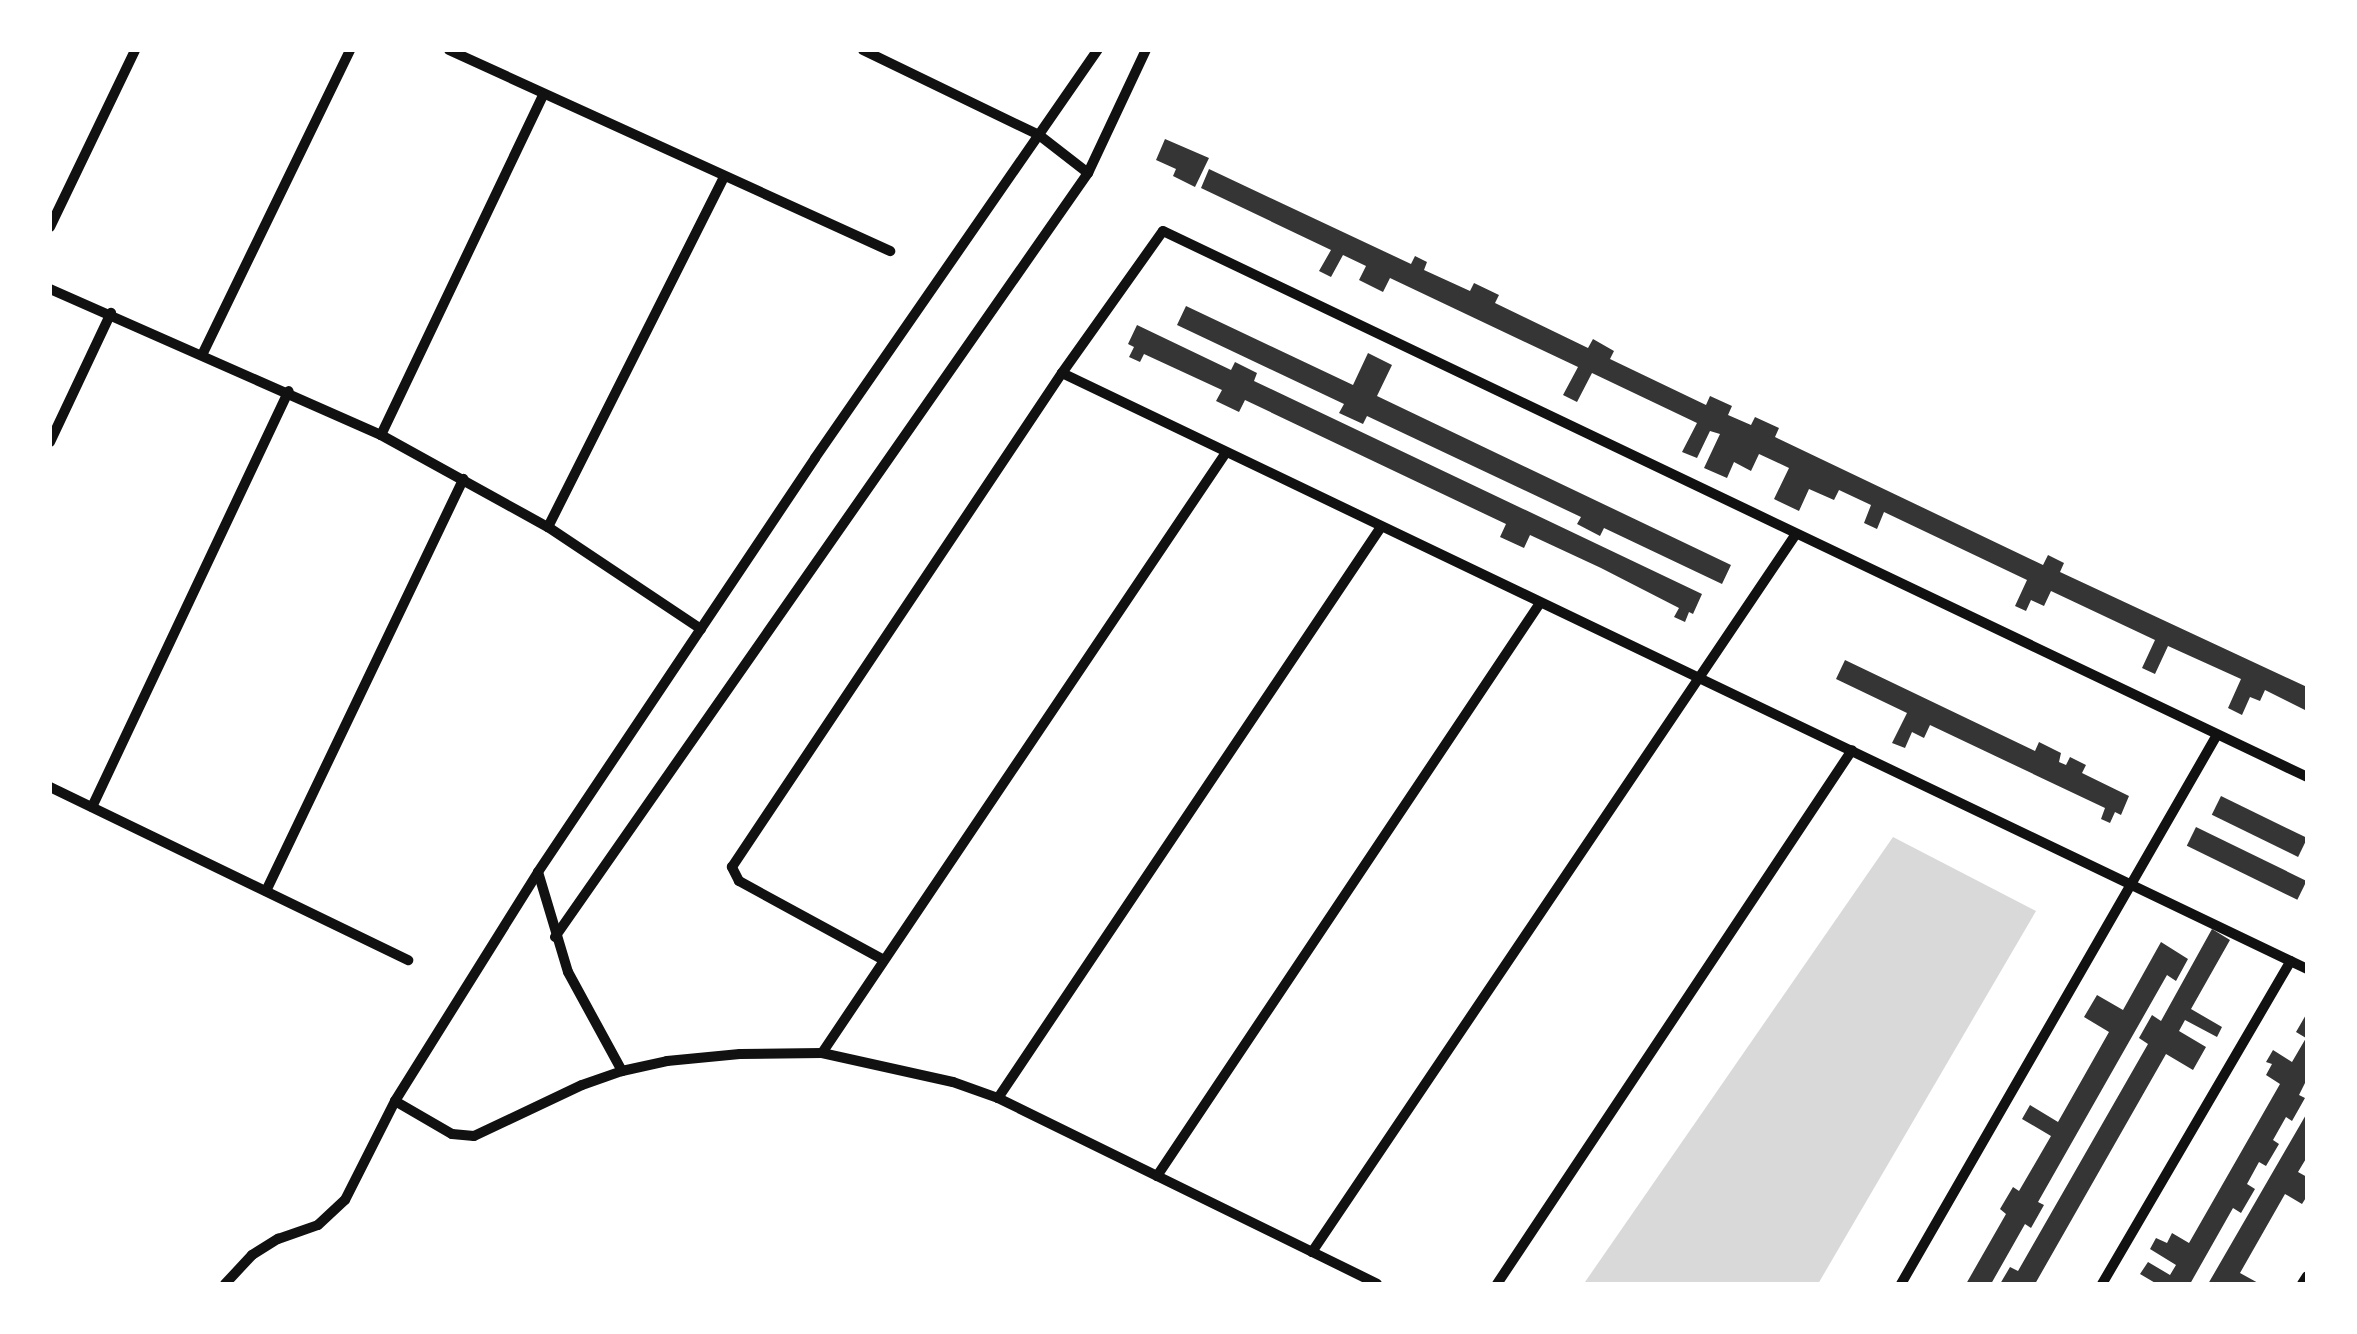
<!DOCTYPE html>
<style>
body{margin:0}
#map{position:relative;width:2357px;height:1334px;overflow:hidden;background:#fff;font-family:Overpass,sans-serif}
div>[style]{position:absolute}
.water>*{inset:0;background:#d9d9d9}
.building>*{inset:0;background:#353535;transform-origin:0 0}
.minor>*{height:10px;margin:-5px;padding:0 5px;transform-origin:5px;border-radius:5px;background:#111}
span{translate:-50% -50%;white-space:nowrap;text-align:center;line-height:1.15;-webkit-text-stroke:9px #fff;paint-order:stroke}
.frame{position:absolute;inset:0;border:52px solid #fff;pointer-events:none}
</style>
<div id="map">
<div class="water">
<i style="clip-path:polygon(1893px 837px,2036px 911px,1818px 1284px,1585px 1282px)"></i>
</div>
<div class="building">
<i style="clip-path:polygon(1165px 139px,1209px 158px,1195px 187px,1173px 176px,1176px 169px,1156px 160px)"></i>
<i style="clip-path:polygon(1209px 169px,1411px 264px,1415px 256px,1427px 262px,1424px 270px,1470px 291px,1474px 283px,1499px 295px,1495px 303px,1588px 348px,1593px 339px,1614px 351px,1610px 359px,1706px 405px,1710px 396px,1732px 406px,1728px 415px,1751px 425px,1755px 417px,1779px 428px,1775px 437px,2043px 565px,2048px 555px,2064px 563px,2060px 572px,2307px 687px,2307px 711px,2265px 690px,2260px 701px,2250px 697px,2242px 715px,2228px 708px,2241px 679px,2168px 646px,2155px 674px,2142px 668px,2155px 640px,2051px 591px,2044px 606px,2031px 600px,2026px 611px,2015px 606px,2027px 580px,1884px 512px,1877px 529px,1864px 523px,1871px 505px,1839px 490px,1834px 500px,1809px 489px,1799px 511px,1774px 499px,1789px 468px,1759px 454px,1751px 471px,1734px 462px,1727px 478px,1704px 468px,1720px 434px,1710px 431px,1697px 458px,1682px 452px,1697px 423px,1592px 373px,1577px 402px,1563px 395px,1578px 367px,1390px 278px,1383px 292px,1359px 280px,1366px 266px,1343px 255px,1331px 277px,1319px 271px,1331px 250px,1201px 188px)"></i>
<i style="clip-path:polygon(1186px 306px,1353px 385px,1368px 353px,1392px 365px,1377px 396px,1731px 565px,1722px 584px,1604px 528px,1600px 536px,1577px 524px,1581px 517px,1367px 416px,1363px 424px,1339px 413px,1344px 404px,1177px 325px)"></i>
<i style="clip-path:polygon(1137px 325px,1231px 370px,1235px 362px,1257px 373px,1254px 381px,1702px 594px,1693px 614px,1689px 612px,1685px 622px,1674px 617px,1679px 608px,1601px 568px,1530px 535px,1524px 548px,1500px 537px,1506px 524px,1411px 479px,1245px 400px,1239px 412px,1216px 401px,1222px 390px,1144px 354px,1140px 362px,1129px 357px,1134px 347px,1128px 344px)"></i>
<i style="clip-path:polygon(1845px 660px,2035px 751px,2039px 742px,2061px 753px,2059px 762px,2066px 765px,2070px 757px,2086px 765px,2082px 773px,2129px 796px,2121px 815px,2115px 812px,2110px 823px,2101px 819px,2105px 808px,1930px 725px,1924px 738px,1912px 732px,1905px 748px,1892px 743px,1907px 713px,1836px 679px)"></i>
<i style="left:2221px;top:796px;width:96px;height:21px;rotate:26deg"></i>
<i style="left:2196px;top:827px;width:123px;height:21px;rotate:26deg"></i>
<i style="clip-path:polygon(2212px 929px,2230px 940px,2191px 1009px,2222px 1027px,2217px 1037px,2185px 1020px,2179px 1031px,2206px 1047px,2193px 1070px,2166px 1054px,2035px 1284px,2000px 1284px,2010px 1267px,2018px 1271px,2148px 1044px,2139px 1038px,2152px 1015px,2161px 1021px)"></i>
<i style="clip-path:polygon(2161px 942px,2188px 959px,2176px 981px,2167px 975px,2038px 1202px,2044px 1205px,2031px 1228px,2025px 1224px,1991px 1284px,1966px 1284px,2006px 1214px,2000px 1209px,2013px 1187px,2019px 1191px,2051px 1136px,2022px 1119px,2030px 1105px,2058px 1122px,2109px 1032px,2084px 1017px,2097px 995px,2123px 1010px)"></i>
<i style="clip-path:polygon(2307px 1013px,2307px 1079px,2299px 1095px,2305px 1098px,2292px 1121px,2286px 1117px,2273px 1140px,2279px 1144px,2266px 1166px,2259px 1162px,2247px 1184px,2255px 1189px,2241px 1213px,2233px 1208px,2190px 1284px,2157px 1284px,2140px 1274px,2148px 1262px,2170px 1275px,2176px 1265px,2150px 1249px,2156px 1238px,2167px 1243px,2172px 1233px,2189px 1243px,2280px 1084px,2266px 1075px,2272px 1064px,2266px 1062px,2273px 1050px,2292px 1062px,2306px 1038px,2296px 1032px)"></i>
<i style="clip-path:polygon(2307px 1113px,2307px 1157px,2298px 1172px,2307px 1177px,2307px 1196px,2302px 1204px,2285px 1194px,2240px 1273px,2260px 1284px,2208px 1284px)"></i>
</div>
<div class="minor">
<i style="left:449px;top:50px;width:485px;rotate:24.5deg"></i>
<i style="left:863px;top:50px;width:195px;rotate:25.8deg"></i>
<i style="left:1039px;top:135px;width:62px;rotate:37.8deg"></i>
<i style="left:50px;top:227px;width:196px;rotate:-64.3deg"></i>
<i style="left:50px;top:289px;width:362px;rotate:23.8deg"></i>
<i style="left:381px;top:435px;width:191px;rotate:28.9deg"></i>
<i style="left:548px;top:527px;width:184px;rotate:33.7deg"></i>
<i style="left:203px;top:353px;width:337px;rotate:-64.1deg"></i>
<i style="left:1062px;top:373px;width:1380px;rotate:25.58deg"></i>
<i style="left:381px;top:435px;width:377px;rotate:-64.5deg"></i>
<i style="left:50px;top:442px;width:143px;rotate:-64.7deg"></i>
<i style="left:548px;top:527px;width:392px;rotate:-63.3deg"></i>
<i style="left:50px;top:787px;width:398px;rotate:25.8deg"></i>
<i style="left:92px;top:807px;width:460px;rotate:-64.7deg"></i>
<i style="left:538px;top:872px;width:104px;rotate:73.3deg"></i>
<i style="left:568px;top:972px;width:113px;rotate:61.4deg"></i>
<i style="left:266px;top:891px;width:457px;rotate:-64.4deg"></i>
<i style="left:555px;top:937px;width:932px;rotate:-55.1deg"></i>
<i style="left:1088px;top:173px;width:136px;rotate:-64.8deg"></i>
<i style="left:882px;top:959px;width:163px;rotate:-151.4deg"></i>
<i style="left:739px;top:881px;width:16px;rotate:-117deg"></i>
<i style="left:732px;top:867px;width:594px;rotate:-56.26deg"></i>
<i style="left:1062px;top:373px;width:174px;rotate:-54.6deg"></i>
<i style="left:1163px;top:231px;width:1268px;rotate:25.51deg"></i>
<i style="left:822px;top:1053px;width:722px;rotate:-56.07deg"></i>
<i style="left:998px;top:1098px;width:688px;rotate:-56.15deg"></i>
<i style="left:395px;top:1101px;width:66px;rotate:30.1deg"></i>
<i style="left:452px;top:1134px;width:22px;rotate:5deg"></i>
<i style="left:474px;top:1136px;width:119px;rotate:-25.3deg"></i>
<i style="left:582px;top:1085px;width:42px;rotate:-19.3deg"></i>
<i style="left:622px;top:1071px;width:46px;rotate:-12.5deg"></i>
<i style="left:667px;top:1061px;width:73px;rotate:-5.5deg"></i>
<i style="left:740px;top:1054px;width:82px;rotate:-0.7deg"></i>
<i style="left:822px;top:1053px;width:134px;rotate:12.5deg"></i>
<i style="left:953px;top:1082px;width:48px;rotate:19.6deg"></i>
<i style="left:998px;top:1098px;width:422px;rotate:26.1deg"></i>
<i style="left:1157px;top:1176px;width:689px;rotate:-56.24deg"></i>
<i style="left:1312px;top:1252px;width:866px;rotate:-56.02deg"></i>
<i style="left:225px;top:1284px;width:40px;rotate:-47deg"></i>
<i style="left:252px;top:1255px;width:31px;rotate:-32deg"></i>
<i style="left:278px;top:1239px;width:42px;rotate:-19.3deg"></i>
<i style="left:318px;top:1225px;width:37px;rotate:-43deg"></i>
<i style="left:345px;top:1200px;width:111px;rotate:-63.2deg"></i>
<i style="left:395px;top:1101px;width:270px;rotate:-58deg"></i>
<i style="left:538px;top:872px;width:498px;rotate:-56.2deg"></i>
<i style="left:815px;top:458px;width:497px;rotate:-55.3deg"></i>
<i style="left:1497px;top:1284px;width:641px;rotate:-56.38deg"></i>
<i style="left:1901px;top:1284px;width:633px;rotate:-60.08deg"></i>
<i style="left:2102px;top:1284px;width:374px;rotate:-59.7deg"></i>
<i style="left:2302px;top:1284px;width:9px;rotate:-58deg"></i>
</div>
<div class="frame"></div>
</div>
